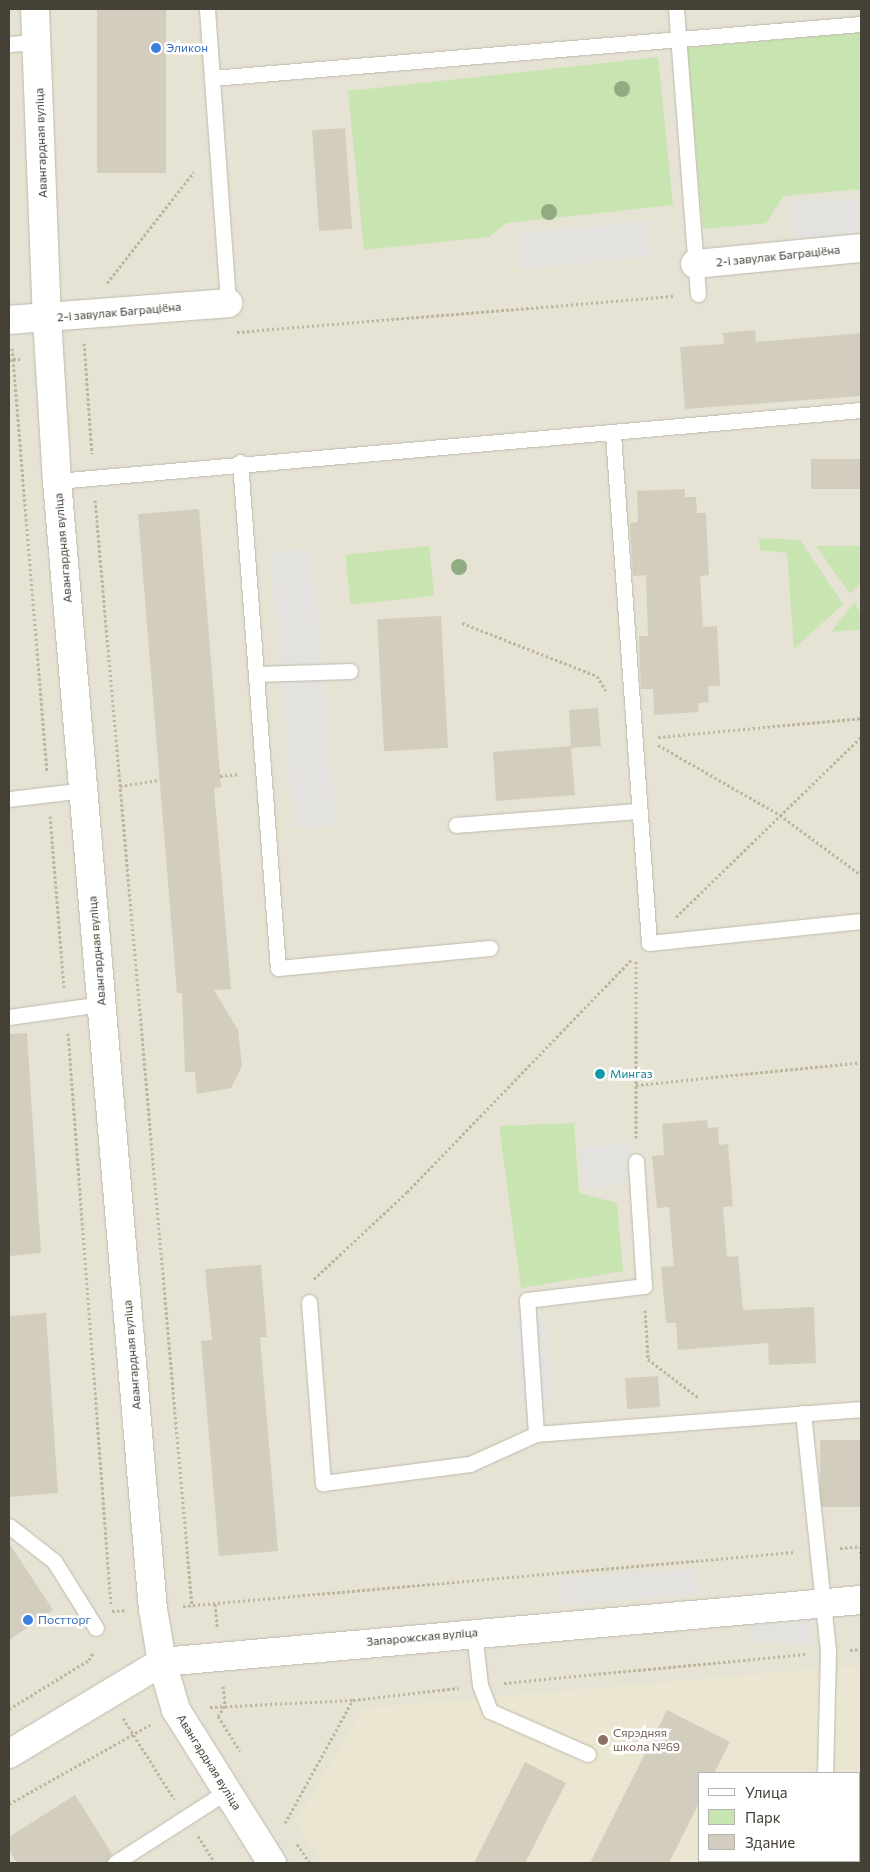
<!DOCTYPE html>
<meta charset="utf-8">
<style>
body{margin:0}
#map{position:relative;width:870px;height:1872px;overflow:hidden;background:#f2f0e7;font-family:Commissioner,sans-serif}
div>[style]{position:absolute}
.residential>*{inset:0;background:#e6e3d5}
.education>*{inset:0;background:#ebe6d1}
.green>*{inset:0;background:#c8e5b1;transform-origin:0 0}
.parking>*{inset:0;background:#e4e2de;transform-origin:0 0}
.building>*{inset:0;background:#d3cdbd;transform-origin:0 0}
.path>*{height:3px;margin-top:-1.5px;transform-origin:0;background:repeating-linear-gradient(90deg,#beb69c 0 2.5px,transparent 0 5px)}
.roads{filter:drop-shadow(0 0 1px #bdb9aa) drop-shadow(0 0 1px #bdb9aa)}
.service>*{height:15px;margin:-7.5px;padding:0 7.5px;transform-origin:7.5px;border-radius:7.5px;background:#fff}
.minor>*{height:28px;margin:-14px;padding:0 14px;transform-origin:14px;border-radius:14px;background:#fff}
.trees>*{width:16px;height:16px;margin:-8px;border-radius:50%;background:#90ac80}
.dots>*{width:14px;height:14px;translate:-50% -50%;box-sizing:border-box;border:2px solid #fff;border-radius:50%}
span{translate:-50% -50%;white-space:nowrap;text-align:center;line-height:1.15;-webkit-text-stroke:5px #fff;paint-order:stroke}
.shop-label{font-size:12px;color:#366cbe}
.left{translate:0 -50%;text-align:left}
.street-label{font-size:12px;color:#454136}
.culture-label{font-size:12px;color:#0d838f}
.education-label{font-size:12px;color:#785e54}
.frame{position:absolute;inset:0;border:10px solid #454136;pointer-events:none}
.legend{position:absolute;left:698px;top:1772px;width:162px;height:90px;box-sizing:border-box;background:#fff;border:1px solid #b5b3af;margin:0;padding:6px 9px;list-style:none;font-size:15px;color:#454136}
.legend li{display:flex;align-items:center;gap:10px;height:25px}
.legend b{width:25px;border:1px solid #b5b3af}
</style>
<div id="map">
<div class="residential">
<i style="clip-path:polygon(evenodd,9px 9px,861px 9px,861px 1863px,9px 1863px,9px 9px,699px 1773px,859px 1773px,859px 1861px,699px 1861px,699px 1773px)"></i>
</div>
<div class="education">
<i style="clip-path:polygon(evenodd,861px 1665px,861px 1863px,322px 1863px,296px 1822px,363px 1708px,861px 1665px,699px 1773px,859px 1773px,859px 1861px,699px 1861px,699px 1773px)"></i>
</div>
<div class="green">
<i style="clip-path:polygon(861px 32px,861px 189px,784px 196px,766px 223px,703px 229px,687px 48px)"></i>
<i style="clip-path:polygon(658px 57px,673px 205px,507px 223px,489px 237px,364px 250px,348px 91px)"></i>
<i style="clip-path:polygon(759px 538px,800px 540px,843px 604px,794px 649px,787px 553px,760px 550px)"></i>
<i style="left:429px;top:546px;width:50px;height:84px;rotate:84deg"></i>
<i style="clip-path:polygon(816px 546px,861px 546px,861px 582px,850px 594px)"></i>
<i style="clip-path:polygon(854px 603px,861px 613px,861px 629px,831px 632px)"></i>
<i style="clip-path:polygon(574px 1123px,579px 1193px,617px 1203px,623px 1271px,521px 1288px,499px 1126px)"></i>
</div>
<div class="parking">
<i style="left:861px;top:199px;width:38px;height:69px;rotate:90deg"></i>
<i style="left:649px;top:221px;width:36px;height:134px;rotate:85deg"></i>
<i style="left:312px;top:549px;width:277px;height:42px;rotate:85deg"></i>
<i style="clip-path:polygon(631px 1142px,633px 1182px,583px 1190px,581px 1148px)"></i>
<i style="left:545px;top:1314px;width:85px;height:33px;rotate:85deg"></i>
<i style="left:698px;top:1568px;width:27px;height:138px;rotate:86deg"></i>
<i style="left:812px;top:1617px;width:27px;height:62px;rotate:92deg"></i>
</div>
<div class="building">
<i style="left:97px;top:9px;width:69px;height:164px"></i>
<i style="left:345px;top:128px;width:101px;height:33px;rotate:86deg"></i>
<i style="clip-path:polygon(755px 330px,756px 342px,861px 333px,861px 396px,685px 409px,680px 347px,724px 344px,723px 333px)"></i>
<i style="left:861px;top:459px;width:30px;height:50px;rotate:90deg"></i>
<i style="clip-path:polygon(685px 489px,685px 497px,696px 497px,697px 513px,706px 513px,709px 575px,700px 576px,703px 627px,717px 626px,720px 686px,708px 686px,709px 702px,698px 703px,699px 712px,654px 715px,653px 689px,641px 689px,639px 636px,648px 636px,646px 575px,633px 576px,630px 523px,638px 522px,637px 491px)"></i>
<i style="clip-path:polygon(199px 509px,221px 787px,214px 788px,231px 989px,214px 990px,238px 1030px,242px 1066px,231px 1088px,197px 1094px,195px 1072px,185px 1072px,182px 993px,177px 993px,138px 514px)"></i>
<i style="left:441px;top:616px;width:132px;height:64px;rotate:87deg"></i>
<i style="clip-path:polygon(598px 708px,601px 746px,571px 748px,575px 795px,496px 801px,493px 752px,571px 746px,569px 710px)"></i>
<i style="clip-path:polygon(27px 1033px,41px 1253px,9px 1256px,9px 1034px)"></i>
<i style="clip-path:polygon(707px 1120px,708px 1128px,718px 1127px,719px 1145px,728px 1144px,733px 1206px,723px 1207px,727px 1257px,738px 1256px,743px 1310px,814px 1307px,816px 1363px,769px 1365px,768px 1343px,678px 1350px,676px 1323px,666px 1323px,661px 1267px,674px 1266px,669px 1207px,657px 1208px,652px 1156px,664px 1155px,662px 1124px)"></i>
<i style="clip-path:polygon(261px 1265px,267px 1337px,260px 1337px,278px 1551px,219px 1556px,201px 1341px,212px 1340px,205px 1269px)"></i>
<i style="clip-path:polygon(46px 1313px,58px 1493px,10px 1497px,9px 1316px)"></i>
<i style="left:658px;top:1376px;width:31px;height:33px;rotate:86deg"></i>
<i style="left:861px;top:1440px;width:67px;height:41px;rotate:90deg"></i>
<i style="clip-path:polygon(9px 1543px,53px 1610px,9px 1640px)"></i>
<i style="clip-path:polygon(667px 1710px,730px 1742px,714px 1773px,699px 1773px,699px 1803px,669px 1863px,590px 1863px)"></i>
<i style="clip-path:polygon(525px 1762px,566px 1783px,525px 1863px,474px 1863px)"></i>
<i style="clip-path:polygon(75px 1795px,112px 1854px,106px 1863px,17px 1863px,9px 1850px,9px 1837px)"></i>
</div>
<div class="path">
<i style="left:107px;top:283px;width:141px;rotate:-51.9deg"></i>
<i style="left:237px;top:332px;width:438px;rotate:-4.7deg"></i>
<i style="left:84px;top:343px;width:111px;rotate:85.9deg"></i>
<i style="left:12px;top:348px;width:11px;rotate:85deg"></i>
<i style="left:13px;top:359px;width:7px"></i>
<i style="left:9px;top:360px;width:4px;rotate:-14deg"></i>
<i style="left:13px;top:359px;width:414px;rotate:85.3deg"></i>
<i style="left:95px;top:500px;width:1110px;rotate:84.99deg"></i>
<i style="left:462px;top:623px;width:145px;rotate:21.4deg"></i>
<i style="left:597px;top:676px;width:17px;rotate:59deg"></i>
<i style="left:658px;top:737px;width:204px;rotate:-5.3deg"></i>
<i style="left:658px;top:745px;width:141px;rotate:29.8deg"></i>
<i style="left:780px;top:815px;width:101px;rotate:36.5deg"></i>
<i style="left:220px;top:776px;width:20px;rotate:-6deg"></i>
<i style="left:120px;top:786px;width:40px;rotate:-8.5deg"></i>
<i style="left:50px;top:816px;width:172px;rotate:85.3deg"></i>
<i style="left:676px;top:917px;width:258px;rotate:-44.2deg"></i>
<i style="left:636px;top:961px;width:177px;rotate:90deg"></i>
<i style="left:68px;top:1033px;width:574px;rotate:85.7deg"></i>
<i style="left:636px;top:1085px;width:226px;rotate:-5.8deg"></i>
<i style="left:314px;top:1279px;width:127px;rotate:-43.1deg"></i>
<i style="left:407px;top:1192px;width:324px;rotate:-46deg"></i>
<i style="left:645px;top:1310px;width:49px;rotate:86.5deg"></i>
<i style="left:648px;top:1359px;width:64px;rotate:37.4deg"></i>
<i style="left:860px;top:1546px;width:15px;rotate:86deg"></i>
<i style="left:840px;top:1548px;width:21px;rotate:-5deg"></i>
<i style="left:215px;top:1604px;width:24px;rotate:85deg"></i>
<i style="left:183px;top:1606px;width:613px;rotate:-5.05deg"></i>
<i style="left:112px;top:1611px;width:13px;rotate:-4deg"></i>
<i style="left:850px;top:1650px;width:11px;rotate:-5deg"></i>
<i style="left:504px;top:1683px;width:303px;rotate:-5.5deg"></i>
<i style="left:223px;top:1686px;width:20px;rotate:84deg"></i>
<i style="left:225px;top:1706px;width:12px;rotate:125deg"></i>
<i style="left:218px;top:1716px;width:41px;rotate:57.8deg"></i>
<i style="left:210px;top:1707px;width:143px;rotate:-2.8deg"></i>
<i style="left:353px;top:1700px;width:106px;rotate:-6.5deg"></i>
<i style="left:9px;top:1709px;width:94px;rotate:-31.5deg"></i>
<i style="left:89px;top:1660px;width:10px;rotate:-61deg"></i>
<i style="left:123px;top:1718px;width:96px;rotate:57.8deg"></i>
<i style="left:9px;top:1804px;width:162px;rotate:-29.3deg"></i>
<i style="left:285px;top:1823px;width:141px;rotate:-61.1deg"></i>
<i style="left:198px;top:1836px;width:32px;rotate:58deg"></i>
<i style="left:297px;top:1844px;width:23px;rotate:56deg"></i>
<i style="left:834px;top:1861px;width:2px;rotate:63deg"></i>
</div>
<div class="roads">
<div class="service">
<i style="left:207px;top:9px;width:295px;rotate:85.9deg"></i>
<i style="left:676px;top:9px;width:286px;rotate:85.6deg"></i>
<i style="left:9px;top:44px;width:28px;rotate:-4deg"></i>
<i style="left:212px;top:78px;width:651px;rotate:-4.76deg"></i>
<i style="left:613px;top:434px;width:510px;rotate:85.95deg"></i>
<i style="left:649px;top:943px;width:213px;rotate:-5.9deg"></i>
<i style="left:240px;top:462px;width:507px;rotate:85.71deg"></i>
<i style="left:278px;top:968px;width:213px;rotate:-5.4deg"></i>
<i style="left:57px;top:481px;width:807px;rotate:-5.05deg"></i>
<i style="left:256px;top:674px;width:94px;rotate:-1.8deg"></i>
<i style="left:9px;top:799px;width:76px;rotate:-6.8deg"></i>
<i style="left:456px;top:825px;width:181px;rotate:-4.4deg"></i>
<i style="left:9px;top:1017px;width:94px;rotate:-8deg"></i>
<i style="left:309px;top:1302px;width:182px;rotate:85.6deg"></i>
<i style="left:323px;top:1483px;width:148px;rotate:-7.4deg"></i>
<i style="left:470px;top:1464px;width:72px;rotate:-24.4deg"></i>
<i style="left:536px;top:1434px;width:326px;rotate:-4.4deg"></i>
<i style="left:803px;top:1413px;width:240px;rotate:84deg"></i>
<i style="left:828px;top:1652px;width:121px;rotate:91.4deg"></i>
<i style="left:536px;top:1434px;width:134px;rotate:-93.8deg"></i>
<i style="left:527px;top:1300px;width:118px;rotate:-6.8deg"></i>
<i style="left:644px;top:1286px;width:125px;rotate:-93.7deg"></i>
<i style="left:9px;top:1526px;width:57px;rotate:37.9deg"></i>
<i style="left:54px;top:1561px;width:79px;rotate:57.9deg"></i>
<i style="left:474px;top:1633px;width:52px;rotate:83.4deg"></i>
<i style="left:480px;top:1685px;width:28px;rotate:69deg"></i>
<i style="left:490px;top:1711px;width:107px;rotate:23.7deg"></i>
<i style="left:115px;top:1863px;width:133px;rotate:-32.7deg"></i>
</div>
<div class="minor">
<i style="left:35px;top:9px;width:309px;rotate:87.8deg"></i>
<i style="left:47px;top:318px;width:163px;rotate:86.5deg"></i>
<i style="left:57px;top:481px;width:1132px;rotate:85.14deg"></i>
<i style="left:153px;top:1609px;width:54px;rotate:80.4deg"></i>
<i style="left:162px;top:1662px;width:50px;rotate:73.7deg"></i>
<i style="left:176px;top:1710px;width:181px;rotate:57.9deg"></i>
<i style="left:695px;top:264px;width:167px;rotate:-5.5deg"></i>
<i style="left:9px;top:320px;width:220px;rotate:-4.4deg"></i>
<i style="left:9px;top:1754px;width:179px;rotate:-31deg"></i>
<i style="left:162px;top:1662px;width:702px;rotate:-5.07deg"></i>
</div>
</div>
<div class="trees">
<i style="left:622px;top:89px"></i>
<i style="left:549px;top:212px"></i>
<i style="left:459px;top:567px"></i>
</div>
<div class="dots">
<i style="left:156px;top:48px;background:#3f7fe0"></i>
<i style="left:600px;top:1074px;background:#0f9aa8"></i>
<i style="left:28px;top:1620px;background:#3f7fe0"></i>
<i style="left:603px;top:1740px;background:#8d6e63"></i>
</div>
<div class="shop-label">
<span class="left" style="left:166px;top:48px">Эликон</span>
<span class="left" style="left:38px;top:1620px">Постторг</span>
</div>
<div class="street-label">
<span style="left:41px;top:143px;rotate:-92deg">Авангардная вуліца</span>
<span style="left:778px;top:256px;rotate:-6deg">2-і завулак Баграціёна</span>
<span style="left:119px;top:312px;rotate:-5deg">2-і завулак Баграціёна</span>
<span style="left:63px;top:548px;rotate:-95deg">Авангардная вуліца</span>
<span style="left:97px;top:951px;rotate:-95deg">Авангардная вуліца</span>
<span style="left:132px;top:1355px;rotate:-95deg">Авангардная вуліца</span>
<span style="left:422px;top:1637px;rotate:-5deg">Запарожская вуліца</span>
<span style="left:209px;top:1762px;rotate:58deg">Авангардная вуліца</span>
</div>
<div class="culture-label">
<span class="left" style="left:610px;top:1074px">Мингаз</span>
</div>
<div class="education-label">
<span class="left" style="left:613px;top:1740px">Сярэдняя<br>школа №69</span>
</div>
<div class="frame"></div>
<ul class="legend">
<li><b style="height:6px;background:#fff"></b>Улица</li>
<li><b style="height:14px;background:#c8e5b1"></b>Парк</li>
<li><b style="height:14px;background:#d3cdbd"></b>Здание</li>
</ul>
</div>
